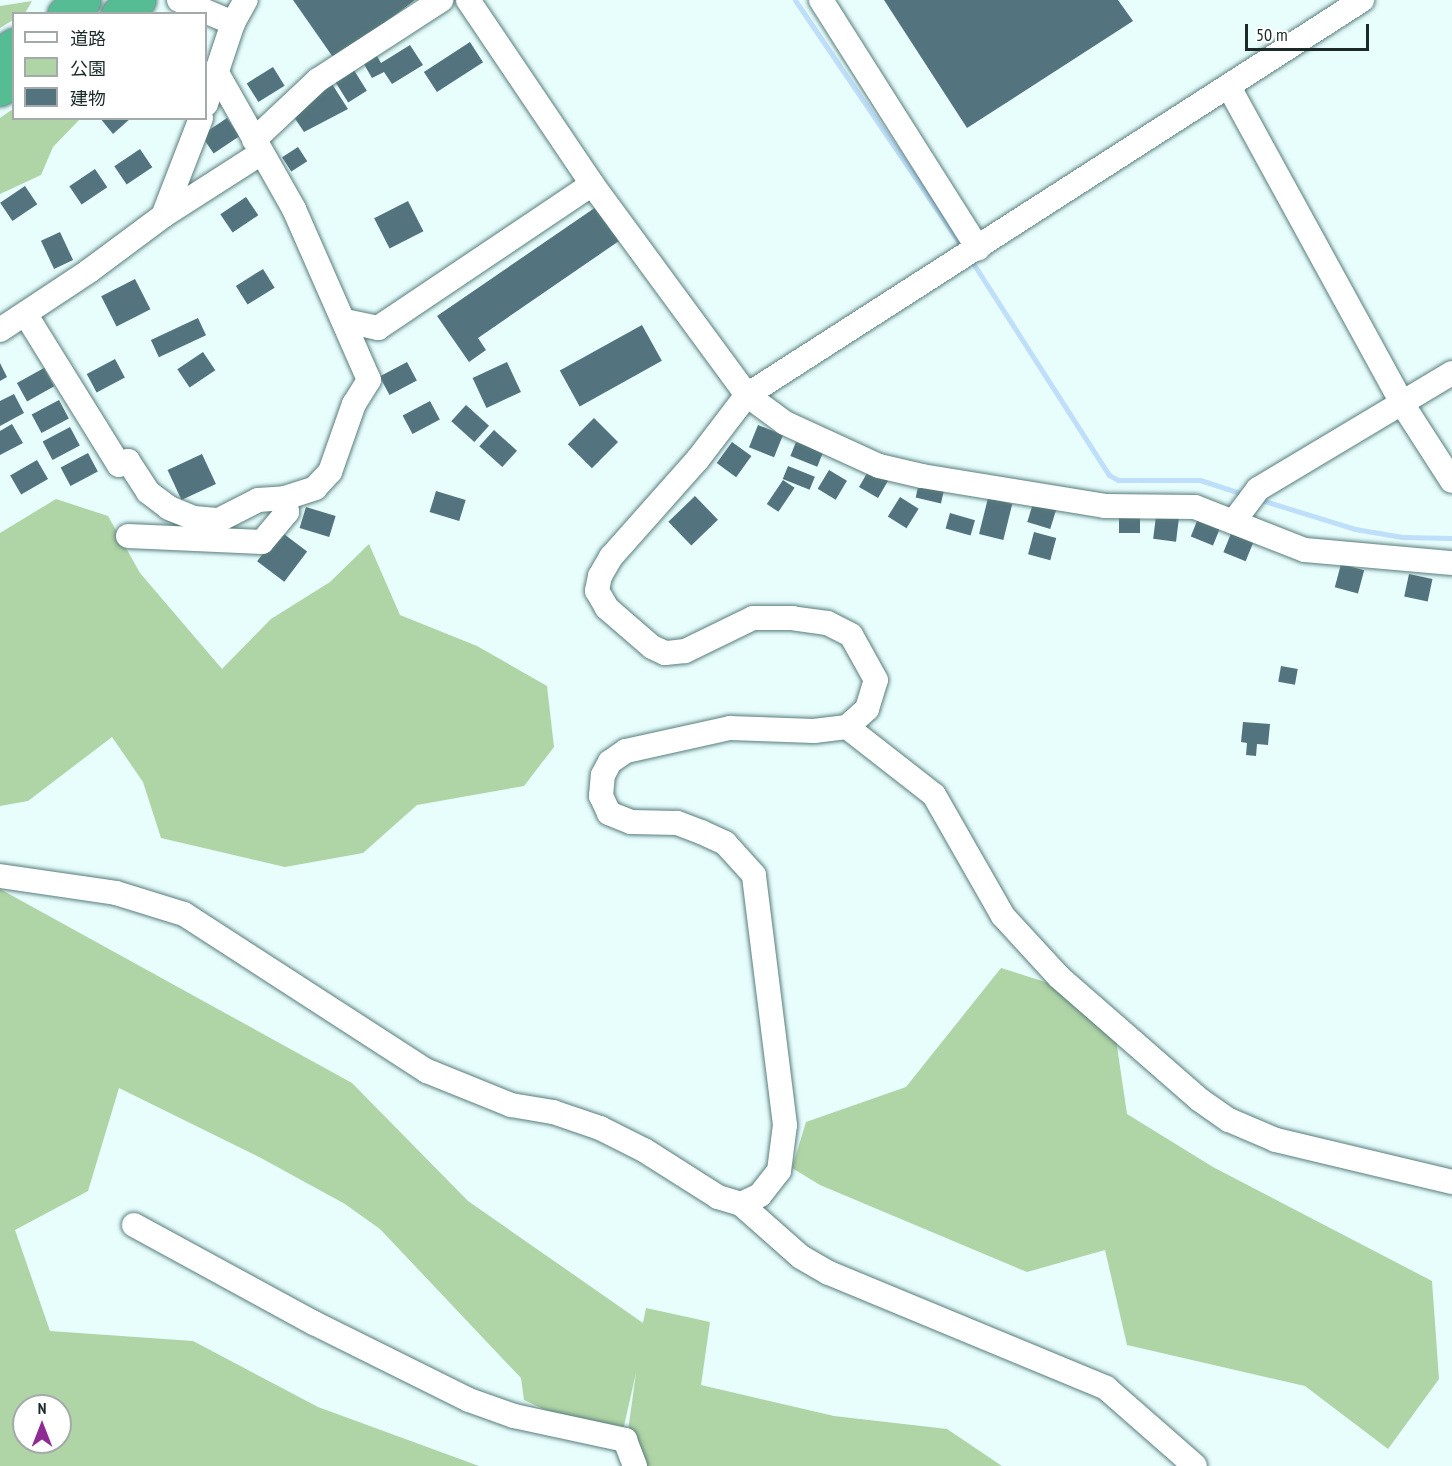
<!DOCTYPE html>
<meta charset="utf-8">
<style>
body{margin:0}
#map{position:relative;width:1452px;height:1466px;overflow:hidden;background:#e7fefd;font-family:"PT Sans Narrow","Noto Sans JP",sans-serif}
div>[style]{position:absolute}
.green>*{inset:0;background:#afd4a5}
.stream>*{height:5px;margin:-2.5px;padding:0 2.5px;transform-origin:2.5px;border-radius:2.5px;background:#bedefa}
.building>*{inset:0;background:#53747e;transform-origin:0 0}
.roads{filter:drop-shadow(0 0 2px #597c7b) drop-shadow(0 0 2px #597c7b)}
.minor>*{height:24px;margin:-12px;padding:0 12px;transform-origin:12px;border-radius:12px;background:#fff}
.highway>*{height:33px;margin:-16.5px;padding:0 16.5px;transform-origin:16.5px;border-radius:16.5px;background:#55bc94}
span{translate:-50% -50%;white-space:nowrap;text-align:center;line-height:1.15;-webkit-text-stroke:6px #fff;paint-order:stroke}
.legend{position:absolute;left:12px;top:12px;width:195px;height:108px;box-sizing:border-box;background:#fff;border:2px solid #a4aaa9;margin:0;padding:8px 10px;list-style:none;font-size:18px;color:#1b2a29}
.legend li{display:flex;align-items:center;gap:12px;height:30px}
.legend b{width:30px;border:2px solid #a4aaa9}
.north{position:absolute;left:12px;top:1394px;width:60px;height:60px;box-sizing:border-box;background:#fff;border:2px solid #a4aaa9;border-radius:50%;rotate:0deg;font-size:16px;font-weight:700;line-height:24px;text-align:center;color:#1b2a29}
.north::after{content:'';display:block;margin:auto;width:21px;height:27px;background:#8e2c94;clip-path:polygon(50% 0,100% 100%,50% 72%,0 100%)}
.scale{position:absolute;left:1245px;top:24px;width:124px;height:27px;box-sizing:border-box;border:3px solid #1b2a29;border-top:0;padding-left:8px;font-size:18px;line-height:21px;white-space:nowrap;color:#1b2a29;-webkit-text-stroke:4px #fff;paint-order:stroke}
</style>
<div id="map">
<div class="green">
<i style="clip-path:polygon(32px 1px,25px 13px,14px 14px,13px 20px,0 28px,0 6px)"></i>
<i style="clip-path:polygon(13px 109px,14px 118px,80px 119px,53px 147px,41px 175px,0 194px,0 118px)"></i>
<i style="clip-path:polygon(56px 499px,108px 516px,140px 573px,222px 669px,271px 619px,330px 582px,369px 544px,400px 615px,477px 646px,547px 686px,554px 747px,524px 786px,417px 805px,363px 853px,285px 867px,161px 838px,143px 782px,112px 737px,28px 801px,0 806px,0 533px)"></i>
<i style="clip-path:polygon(evenodd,0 889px,352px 1083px,468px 1201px,643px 1323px,646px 1308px,710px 1322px,701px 1385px,834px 1416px,947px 1429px,1002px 1466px,645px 1466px,628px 1431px,636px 1373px,621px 1439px,589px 1430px,524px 1400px,521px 1378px,380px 1229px,345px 1204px,261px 1158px,119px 1088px,88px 1191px,15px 1230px,50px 1331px,193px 1341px,318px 1407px,479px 1466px,0 1466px,0 889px,24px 1406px,60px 1406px,60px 1442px,24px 1442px,24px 1406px)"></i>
<i style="clip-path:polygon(1001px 968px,1058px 986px,1114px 1026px,1127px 1114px,1213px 1167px,1432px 1281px,1439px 1379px,1388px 1449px,1305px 1386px,1127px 1345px,1105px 1250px,1027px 1272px,820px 1185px,792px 1168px,806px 1122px,906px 1087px)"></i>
</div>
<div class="stream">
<i style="left:795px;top:0;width:302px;rotate:55.9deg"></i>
<i style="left:971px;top:260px;width:255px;rotate:57.3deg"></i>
<i style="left:1109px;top:475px;width:10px;rotate:29deg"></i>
<i style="left:1118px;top:480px;width:82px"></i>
<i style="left:1200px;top:480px;width:48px;rotate:18.1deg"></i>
<i style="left:1258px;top:499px;width:102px;rotate:17.2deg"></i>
<i style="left:1355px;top:529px;width:48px;rotate:9.7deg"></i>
<i style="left:1402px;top:537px;width:50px;rotate:1.1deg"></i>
</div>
<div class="building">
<i style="clip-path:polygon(293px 0,415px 0,335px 60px)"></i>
<i style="clip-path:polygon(884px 0,1118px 0,1133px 21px,967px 128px)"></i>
<i style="left:470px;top:42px;width:24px;height:55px;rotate:57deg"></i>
<i style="clip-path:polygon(410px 45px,423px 65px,392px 84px,384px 72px,372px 78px,361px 59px,374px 51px,381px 63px)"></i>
<i style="left:273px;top:67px;width:22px;height:31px;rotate:58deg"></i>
<i style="left:352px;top:67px;width:28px;height:22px;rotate:58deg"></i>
<i style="clip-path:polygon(330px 81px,348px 109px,304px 132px,292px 114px)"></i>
<i style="clip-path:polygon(100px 118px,131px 118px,113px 134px)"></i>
<i style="left:227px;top:118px;width:22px;height:31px;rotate:56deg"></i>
<i style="left:298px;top:147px;width:17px;height:19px;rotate:57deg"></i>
<i style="left:140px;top:149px;width:22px;height:31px;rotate:56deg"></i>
<i style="left:95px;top:169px;width:22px;height:31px;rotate:56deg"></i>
<i style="left:25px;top:186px;width:22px;height:30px;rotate:56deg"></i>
<i style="left:246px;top:197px;width:22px;height:31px;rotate:56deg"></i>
<i style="left:408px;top:201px;width:34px;height:38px;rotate:63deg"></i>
<i style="clip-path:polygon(596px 207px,619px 241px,478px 338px,486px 350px,469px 362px,437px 316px)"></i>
<i style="left:60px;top:232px;width:31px;height:21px;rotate:65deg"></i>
<i style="left:263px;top:269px;width:22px;height:32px;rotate:58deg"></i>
<i style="left:135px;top:279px;width:34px;height:38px;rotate:63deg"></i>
<i style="left:198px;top:318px;width:19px;height:52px;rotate:65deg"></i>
<i style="left:642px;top:325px;width:41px;height:94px;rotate:61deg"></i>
<i style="left:203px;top:352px;width:22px;height:31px;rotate:56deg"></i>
<i style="left:115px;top:359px;width:21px;height:32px;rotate:62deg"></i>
<i style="left:407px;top:362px;width:21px;height:31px;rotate:62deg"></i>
<i style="left:507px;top:362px;width:33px;height:38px;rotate:65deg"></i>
<i style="clip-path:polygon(0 363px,7px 377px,0 381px)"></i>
<i style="left:44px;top:368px;width:21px;height:31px;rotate:61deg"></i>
<i style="clip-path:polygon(14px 394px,24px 413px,0 426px,0 401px)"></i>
<i style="left:59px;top:400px;width:21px;height:31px;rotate:62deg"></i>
<i style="left:430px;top:401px;width:21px;height:31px;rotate:62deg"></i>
<i style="left:466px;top:405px;width:31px;height:22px;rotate:42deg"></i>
<i style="left:594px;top:418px;width:34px;height:37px;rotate:45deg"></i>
<i style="clip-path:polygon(12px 424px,23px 443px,0 455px,0 431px)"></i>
<i style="left:758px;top:425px;width:27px;height:24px;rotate:22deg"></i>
<i style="left:70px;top:427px;width:21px;height:31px;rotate:62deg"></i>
<i style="left:494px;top:430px;width:31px;height:22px;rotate:42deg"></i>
<i style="left:732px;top:442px;width:24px;height:26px;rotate:36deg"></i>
<i style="left:796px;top:442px;width:29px;height:15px;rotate:22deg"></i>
<i style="left:88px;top:453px;width:21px;height:31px;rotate:62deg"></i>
<i style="left:202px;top:454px;width:33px;height:38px;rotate:65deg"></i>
<i style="left:37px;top:460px;width:22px;height:31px;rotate:60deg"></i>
<i style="left:788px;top:466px;width:29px;height:14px;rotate:22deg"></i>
<i style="left:870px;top:468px;width:22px;height:22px;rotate:30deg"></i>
<i style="left:829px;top:470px;width:21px;height:22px;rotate:31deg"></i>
<i style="left:783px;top:480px;width:14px;height:29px;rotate:34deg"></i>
<i style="left:919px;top:483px;width:26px;height:15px;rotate:13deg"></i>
<i style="left:436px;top:491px;width:31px;height:22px;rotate:17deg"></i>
<i style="left:695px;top:496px;width:33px;height:37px;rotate:46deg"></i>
<i style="left:900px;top:497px;width:22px;height:23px;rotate:32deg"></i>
<i style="left:988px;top:498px;width:25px;height:37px;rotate:14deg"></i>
<i style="left:1034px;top:500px;width:24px;height:23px;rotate:17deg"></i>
<i style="left:306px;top:507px;width:31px;height:22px;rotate:17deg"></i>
<i style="left:950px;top:513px;width:26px;height:16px;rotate:16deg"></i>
<i style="left:1156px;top:516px;width:23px;height:23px;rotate:7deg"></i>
<i style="left:1199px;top:516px;width:24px;height:22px;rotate:22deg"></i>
<i style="left:1119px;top:517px;width:21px;height:16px"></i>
<i style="left:280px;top:531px;width:34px;height:38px;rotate:37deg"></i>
<i style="left:1232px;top:531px;width:24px;height:23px;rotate:22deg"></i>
<i style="left:1034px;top:532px;width:23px;height:23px;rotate:15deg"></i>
<i style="left:1341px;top:564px;width:24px;height:24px;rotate:15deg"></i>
<i style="left:1409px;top:574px;width:24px;height:23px;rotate:12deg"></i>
<i style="left:1281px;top:666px;width:17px;height:16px;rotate:10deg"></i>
<i style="clip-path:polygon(1243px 722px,1270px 724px,1268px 745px,1257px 744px,1256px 756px,1246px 755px,1247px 743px,1241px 742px)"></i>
</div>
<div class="roads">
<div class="minor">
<i style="left:179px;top:0;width:59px;rotate:23.1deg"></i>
<i style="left:468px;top:0;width:222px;rotate:56deg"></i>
<i style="left:592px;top:184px;width:262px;rotate:53.7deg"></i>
<i style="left:747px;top:395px;width:47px;rotate:36.4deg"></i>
<i style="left:785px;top:423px;width:103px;rotate:24.6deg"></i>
<i style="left:879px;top:466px;width:44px;rotate:13.1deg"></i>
<i style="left:922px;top:476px;width:185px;rotate:9.3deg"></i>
<i style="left:1105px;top:506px;width:90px;rotate:0.6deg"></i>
<i style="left:1195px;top:507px;width:118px;rotate:21.4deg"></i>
<i style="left:1305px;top:550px;width:148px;rotate:5.1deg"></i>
<i style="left:821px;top:0;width:294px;rotate:57.7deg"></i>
<i style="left:1229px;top:87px;width:362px;rotate:61.3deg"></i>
<i style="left:1403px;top:405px;width:90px;rotate:57.2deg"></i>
<i style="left:206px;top:104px;width:85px;rotate:-71.6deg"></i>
<i style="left:233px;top:23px;width:26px;rotate:-61deg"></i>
<i style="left:254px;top:140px;width:88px;rotate:-43.2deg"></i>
<i style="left:318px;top:80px;width:147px;rotate:-33deg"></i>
<i style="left:163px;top:216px;width:117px;rotate:-32.7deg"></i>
<i style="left:26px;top:315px;width:176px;rotate:58.2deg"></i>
<i style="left:119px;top:465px;width:10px;rotate:-24deg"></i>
<i style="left:128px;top:461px;width:37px;rotate:57deg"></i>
<i style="left:148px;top:492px;width:26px;rotate:37deg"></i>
<i style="left:169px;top:508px;width:27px;rotate:22deg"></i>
<i style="left:194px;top:518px;width:25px;rotate:5deg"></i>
<i style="left:219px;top:520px;width:44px;rotate:-27.1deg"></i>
<i style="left:258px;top:500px;width:27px;rotate:-4deg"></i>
<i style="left:345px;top:321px;width:34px;rotate:12deg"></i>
<i style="left:378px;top:328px;width:258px;rotate:-33.9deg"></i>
<i style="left:0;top:330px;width:107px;rotate:-33.5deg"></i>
<i style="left:89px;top:271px;width:92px;rotate:-36.6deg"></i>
<i style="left:163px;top:216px;width:105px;rotate:-68.8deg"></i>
<i style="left:1234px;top:521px;width:40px;rotate:-53deg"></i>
<i style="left:1258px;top:489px;width:226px;rotate:-30.9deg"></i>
<i style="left:128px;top:536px;width:134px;rotate:2.6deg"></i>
<i style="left:262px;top:542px;width:39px;rotate:-50deg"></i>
<i style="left:287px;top:512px;width:14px;rotate:-98deg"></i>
<i style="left:285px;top:498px;width:32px;rotate:-18deg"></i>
<i style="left:315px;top:488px;width:22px;rotate:-47deg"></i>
<i style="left:330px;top:472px;width:72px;rotate:-70.6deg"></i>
<i style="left:354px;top:404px;width:28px;rotate:-58deg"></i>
<i style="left:369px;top:380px;width:187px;rotate:-113.7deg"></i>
<i style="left:294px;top:209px;width:159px;rotate:-119.5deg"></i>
<i style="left:847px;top:727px;width:110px;rotate:38deg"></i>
<i style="left:934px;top:795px;width:139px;rotate:60.3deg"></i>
<i style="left:1003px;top:916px;width:83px;rotate:47.4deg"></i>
<i style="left:1059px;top:977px;width:187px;rotate:41.1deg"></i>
<i style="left:1200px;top:1100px;width:35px;rotate:35deg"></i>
<i style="left:1229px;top:1120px;width:51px;rotate:23.1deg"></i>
<i style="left:1276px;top:1140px;width:181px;rotate:13.4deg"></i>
<i style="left:0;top:876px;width:117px;rotate:8.3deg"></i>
<i style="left:116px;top:893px;width:71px;rotate:17.2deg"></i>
<i style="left:184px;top:914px;width:289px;rotate:32.9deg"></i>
<i style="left:427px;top:1071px;width:91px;rotate:22deg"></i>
<i style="left:511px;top:1105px;width:43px;rotate:9.5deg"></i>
<i style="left:553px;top:1112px;width:50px;rotate:18.8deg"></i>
<i style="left:600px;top:1128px;width:49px;rotate:26.6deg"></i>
<i style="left:644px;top:1150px;width:88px;rotate:32.4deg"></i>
<i style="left:718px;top:1197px;width:24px;rotate:17deg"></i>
<i style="left:741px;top:1204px;width:21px;rotate:-25deg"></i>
<i style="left:760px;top:1195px;width:31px;rotate:-52deg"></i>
<i style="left:779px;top:1171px;width:46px;rotate:-82.6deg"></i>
<i style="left:785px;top:1125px;width:252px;rotate:-97.1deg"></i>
<i style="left:754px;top:875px;width:43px;rotate:-132.2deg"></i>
<i style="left:725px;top:843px;width:26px;rotate:-155deg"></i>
<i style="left:701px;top:832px;width:26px;rotate:-159deg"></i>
<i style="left:677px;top:823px;width:46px;rotate:-178.8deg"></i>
<i style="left:631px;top:822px;width:24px;rotate:-158deg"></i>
<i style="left:609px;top:813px;width:19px;rotate:-115deg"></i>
<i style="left:601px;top:796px;width:21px;rotate:-85deg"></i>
<i style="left:603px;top:775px;width:15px;rotate:-62deg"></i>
<i style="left:610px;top:762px;width:19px;rotate:-35deg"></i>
<i style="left:626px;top:751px;width:107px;rotate:-12.5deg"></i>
<i style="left:730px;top:728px;width:84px;rotate:2deg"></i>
<i style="left:814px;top:731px;width:33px;rotate:-7deg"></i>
<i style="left:847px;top:727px;width:27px;rotate:-42deg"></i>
<i style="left:867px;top:709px;width:30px;rotate:-73deg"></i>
<i style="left:876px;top:680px;width:51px;rotate:-119.1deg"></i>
<i style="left:851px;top:635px;width:27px;rotate:-153deg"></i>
<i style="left:827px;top:623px;width:34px;rotate:-172deg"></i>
<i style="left:793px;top:618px;width:40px;rotate:180deg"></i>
<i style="left:753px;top:618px;width:76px;rotate:154.1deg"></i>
<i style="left:685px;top:651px;width:20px;rotate:174deg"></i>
<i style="left:665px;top:653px;width:14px;rotate:-155deg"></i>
<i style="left:652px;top:647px;width:60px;rotate:-139.1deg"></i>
<i style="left:607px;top:608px;width:20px;rotate:-120deg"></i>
<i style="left:597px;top:591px;width:15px;rotate:-79deg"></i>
<i style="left:600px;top:576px;width:22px;rotate:-60deg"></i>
<i style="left:611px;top:557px;width:131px;rotate:-48.4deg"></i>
<i style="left:698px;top:459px;width:81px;rotate:-52.6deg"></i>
<i style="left:747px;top:395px;width:731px;rotate:-32.71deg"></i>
<i style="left:741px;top:1204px;width:80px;rotate:41.5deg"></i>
<i style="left:801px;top:1257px;width:32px;rotate:30deg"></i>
<i style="left:829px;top:1273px;width:300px;rotate:22.5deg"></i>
<i style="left:1106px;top:1388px;width:118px;rotate:41.2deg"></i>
<i style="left:134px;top:1225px;width:205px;rotate:28.6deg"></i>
<i style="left:314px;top:1323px;width:173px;rotate:26.4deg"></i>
<i style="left:469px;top:1400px;width:48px;rotate:19.6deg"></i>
<i style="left:514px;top:1416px;width:114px;rotate:12.2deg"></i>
<i style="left:625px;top:1440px;width:28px;rotate:69deg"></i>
</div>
<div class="highway">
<i style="left:64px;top:14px;width:24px;rotate:-35deg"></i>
<i style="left:118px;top:14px;width:25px;rotate:-34deg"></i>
<i style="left:0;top:54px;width:17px;rotate:-33deg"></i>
<i style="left:0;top:89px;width:16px;rotate:-30deg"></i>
</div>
</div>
<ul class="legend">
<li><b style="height:8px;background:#fff"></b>道路</li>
<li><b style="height:16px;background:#afd4a5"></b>公園</li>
<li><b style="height:16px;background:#53747e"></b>建物</li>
</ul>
<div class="north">N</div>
<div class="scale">50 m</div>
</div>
